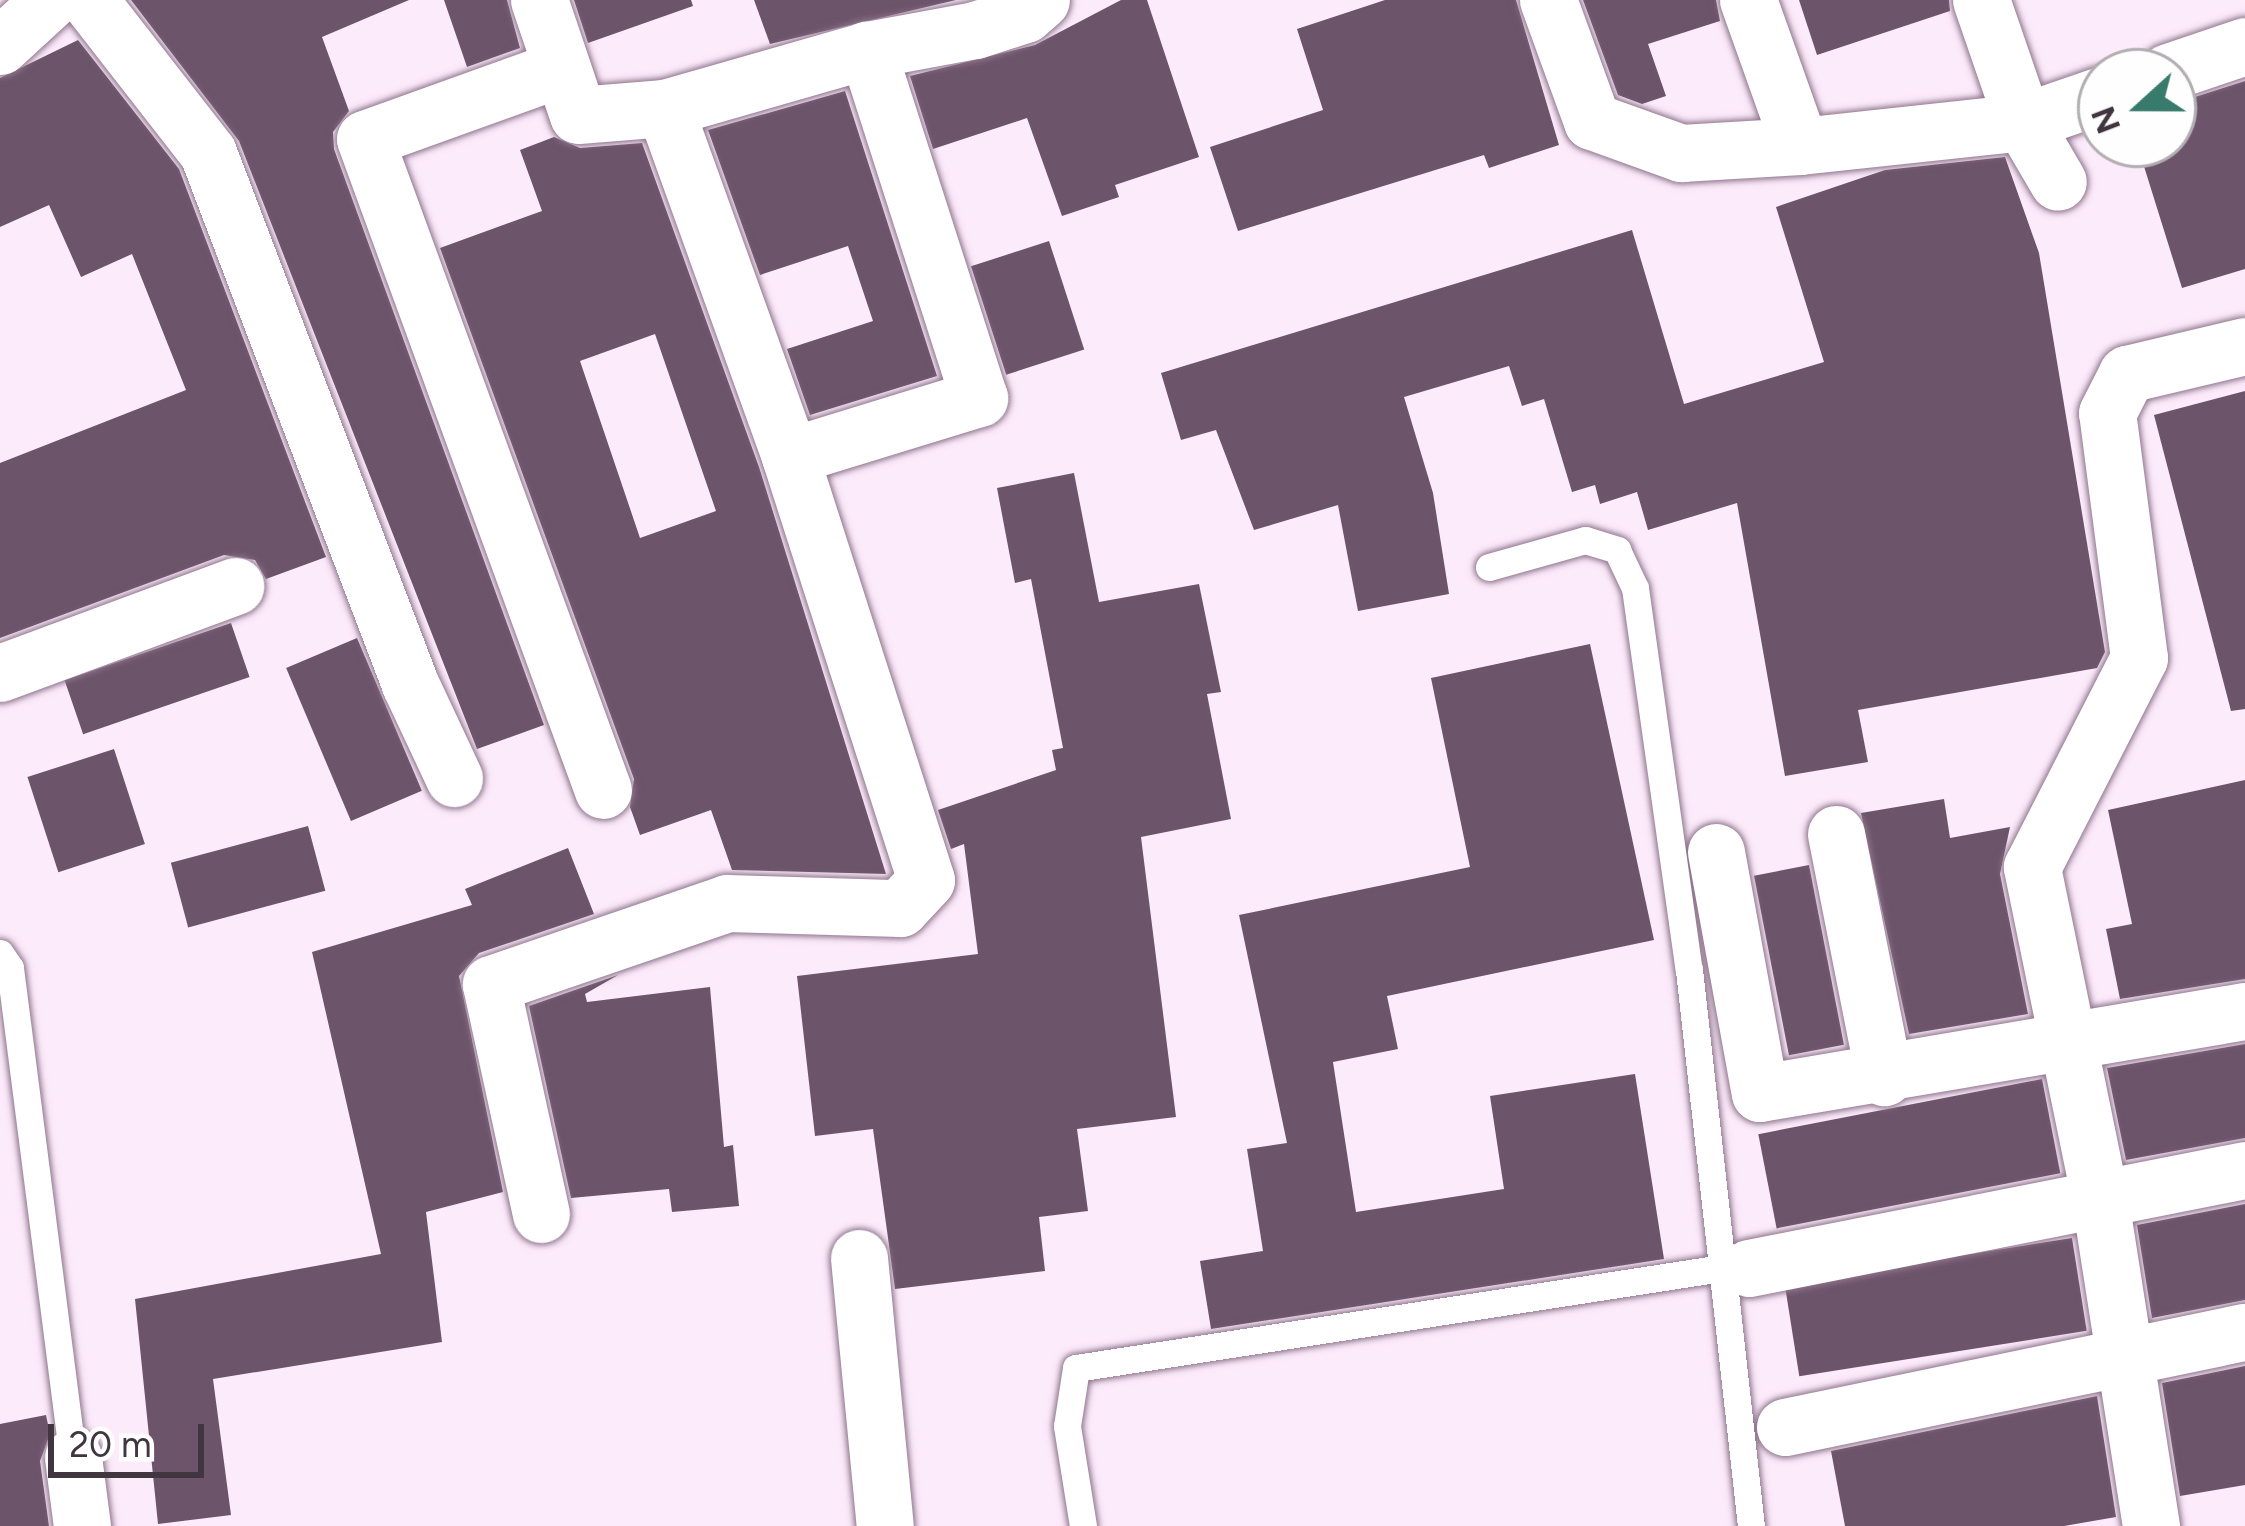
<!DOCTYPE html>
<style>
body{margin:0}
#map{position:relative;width:2245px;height:1526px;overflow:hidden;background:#fcebfb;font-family:Figtree,sans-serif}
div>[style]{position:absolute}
.building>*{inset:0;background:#6c546a;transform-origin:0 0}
.roads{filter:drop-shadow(0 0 3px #8f758d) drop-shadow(0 0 3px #8f758d)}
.lane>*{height:27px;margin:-13.5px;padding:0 13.5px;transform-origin:13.5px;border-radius:13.5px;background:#fff}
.street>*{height:57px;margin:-28.5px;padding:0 28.5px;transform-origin:28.5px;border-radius:28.5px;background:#fff}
span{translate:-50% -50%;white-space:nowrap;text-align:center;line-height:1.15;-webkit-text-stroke:12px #fefefe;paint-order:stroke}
.north{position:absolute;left:2077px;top:48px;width:120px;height:120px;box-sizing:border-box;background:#fefefe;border:3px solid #b2aeb2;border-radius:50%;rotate:249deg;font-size:33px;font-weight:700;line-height:48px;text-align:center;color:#413540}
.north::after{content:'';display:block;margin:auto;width:42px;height:54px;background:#387b6d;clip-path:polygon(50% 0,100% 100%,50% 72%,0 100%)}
.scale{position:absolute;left:48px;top:1424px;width:156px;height:54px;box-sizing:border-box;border:6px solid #413540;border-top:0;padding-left:15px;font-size:36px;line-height:42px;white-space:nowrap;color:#413540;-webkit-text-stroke:9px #fefefe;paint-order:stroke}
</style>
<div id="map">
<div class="building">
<i style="clip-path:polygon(131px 0,409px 0,322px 37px,349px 111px,333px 132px,334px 149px,544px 725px,477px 749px,239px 141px)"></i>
<i style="clip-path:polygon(444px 0,507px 0,520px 48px,467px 67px)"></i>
<i style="clip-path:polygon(574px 0,691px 0,693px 6px,588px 43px)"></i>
<i style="clip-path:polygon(754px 0,956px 0,770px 44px)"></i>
<i style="clip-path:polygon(1121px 0,1147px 0,1199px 157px,1115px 185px,1119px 197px,1062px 216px,1027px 118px,933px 149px,910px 76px,1035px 45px)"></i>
<i style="clip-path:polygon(1385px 0,1516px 0,1559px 145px,1489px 168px,1484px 155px,1238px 231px,1210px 147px,1323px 110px,1297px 29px)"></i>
<i style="clip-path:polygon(1583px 0,1716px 0,1720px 21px,1648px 44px,1666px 96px,1642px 104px,1618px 95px)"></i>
<i style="clip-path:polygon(1799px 0,1949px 0,1950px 11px,1817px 55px)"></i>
<i style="clip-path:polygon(78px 40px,179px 169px,326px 557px,266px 579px,255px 560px,224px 555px,0 638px,0 463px,186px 390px,132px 254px,81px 277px,49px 205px,0 227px,0 78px)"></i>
<i style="clip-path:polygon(2245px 81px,2245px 269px,2182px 288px,2137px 144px,2173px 144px,2173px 104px)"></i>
<i style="clip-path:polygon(845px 91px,937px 376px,810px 415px,787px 349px,873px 321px,848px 246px,760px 275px,708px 130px)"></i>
<i style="clip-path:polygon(evenodd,554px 137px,580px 148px,642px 143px,759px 467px,886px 874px,732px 870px,711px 810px,640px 835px,630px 807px,634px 779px,440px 248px,542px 211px,520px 150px,554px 137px,655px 334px,716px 511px,640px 538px,580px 361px,655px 334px)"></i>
<i style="clip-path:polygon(2005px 157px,2039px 253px,2105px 652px,2097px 668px,1858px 710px,1868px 762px,1785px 776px,1737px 503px,1648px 530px,1637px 492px,1600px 504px,1595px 485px,1572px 492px,1544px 399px,1522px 406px,1509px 366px,1404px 397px,1433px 493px,1449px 594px,1358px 611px,1338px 505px,1254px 530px,1216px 430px,1181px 440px,1161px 373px,1632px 230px,1684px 404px,1824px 362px,1776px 207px,1885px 170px)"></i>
<i style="left:1049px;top:241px;width:114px;height:82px;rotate:72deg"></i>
<i style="clip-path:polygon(2245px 391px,2245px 709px,2231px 711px,2154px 415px)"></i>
<i style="clip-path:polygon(1074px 473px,1099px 602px,1199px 584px,1221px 692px,1207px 694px,1231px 819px,1141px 837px,1176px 1117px,1077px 1129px,1088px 1211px,1039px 1217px,1045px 1271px,895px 1289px,873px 1129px,815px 1136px,797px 976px,978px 954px,964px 844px,951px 849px,938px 810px,1056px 770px,1052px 750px,1063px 748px,1031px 579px,1015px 583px,997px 488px)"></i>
<i style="left:231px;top:623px;width:57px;height:176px;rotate:71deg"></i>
<i style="left:357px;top:638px;width:166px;height:77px;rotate:67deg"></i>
<i style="clip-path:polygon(1590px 644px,1654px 940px,1387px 996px,1398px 1049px,1333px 1062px,1356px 1212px,1504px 1189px,1490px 1096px,1635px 1074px,1664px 1259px,1211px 1329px,1200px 1261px,1263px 1251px,1247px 1149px,1287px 1143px,1239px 915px,1470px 867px,1431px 678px)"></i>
<i style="left:114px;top:749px;width:100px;height:91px;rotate:72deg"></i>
<i style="clip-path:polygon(2245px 780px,2245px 979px,2120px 999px,2106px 929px,2132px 924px,2108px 810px)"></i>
<i style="clip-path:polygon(1944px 799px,1950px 838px,2010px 827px,2000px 874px,2028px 1014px,1909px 1034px,1861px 813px)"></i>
<i style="left:308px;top:826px;width:67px;height:142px;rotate:75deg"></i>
<i style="clip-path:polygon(568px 848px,594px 914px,479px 953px,459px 976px,503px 1192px,426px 1212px,442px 1342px,213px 1379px,231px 1515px,158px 1524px,135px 1299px,381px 1254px,312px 952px,472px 905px,465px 889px)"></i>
<i style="left:1809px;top:865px;width:183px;height:56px;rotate:79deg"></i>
<i style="clip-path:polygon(618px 975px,585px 994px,587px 1002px,710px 987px,724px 1147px,733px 1145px,739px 1206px,672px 1212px,669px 1189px,571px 1198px,529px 1006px)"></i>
<i style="clip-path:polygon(2245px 1044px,2245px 1138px,2126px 1160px,2107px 1068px)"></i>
<i style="left:2042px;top:1079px;width:96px;height:289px;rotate:79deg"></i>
<i style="clip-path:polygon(2245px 1204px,2245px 1300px,2152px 1318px,2137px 1225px)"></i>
<i style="left:2072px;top:1238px;width:94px;height:291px;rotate:81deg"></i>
<i style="clip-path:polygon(2245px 1366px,2245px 1485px,2180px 1496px,2162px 1383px)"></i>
<i style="clip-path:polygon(2097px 1396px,2116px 1517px,2064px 1526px,1845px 1526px,1831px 1451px)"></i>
<i style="clip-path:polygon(46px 1415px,50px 1434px,40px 1461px,49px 1526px,0 1526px,0 1424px)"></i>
</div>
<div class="roads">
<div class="lane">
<i style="left:1489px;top:567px;width:100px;rotate:-15.7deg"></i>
<i style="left:1585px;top:540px;width:34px;rotate:17deg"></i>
<i style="left:1617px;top:550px;width:42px;rotate:64.7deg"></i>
<i style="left:1635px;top:588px;width:386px;rotate:82deg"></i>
<i style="left:1689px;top:970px;width:559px;rotate:83.64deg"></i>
<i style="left:0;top:953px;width:18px;rotate:56deg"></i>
<i style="left:10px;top:968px;width:493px;rotate:82.7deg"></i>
<i style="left:1083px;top:1526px;width:101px;rotate:-99.1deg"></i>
<i style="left:1067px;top:1426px;width:59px;rotate:-81.2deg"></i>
<i style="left:1076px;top:1368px;width:654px;rotate:-8.8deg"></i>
</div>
<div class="street">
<i style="left:89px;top:0;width:194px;rotate:52.1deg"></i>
<i style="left:208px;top:153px;width:568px;rotate:69.17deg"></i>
<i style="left:410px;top:684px;width:104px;rotate:64.9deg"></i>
<i style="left:539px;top:0;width:121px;rotate:71.3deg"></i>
<i style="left:578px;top:115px;width:87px;rotate:-4.6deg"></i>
<i style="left:665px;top:108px;width:210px;rotate:-16deg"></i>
<i style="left:867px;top:50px;width:110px;rotate:-10.5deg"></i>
<i style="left:975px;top:30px;width:52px;rotate:-17.7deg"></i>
<i style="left:1025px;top:14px;width:21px;rotate:-41deg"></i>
<i style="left:1548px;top:0;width:129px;rotate:70deg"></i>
<i style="left:1592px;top:121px;width:95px;rotate:19.8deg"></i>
<i style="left:1681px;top:153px;width:119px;rotate:-3.4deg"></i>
<i style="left:1800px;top:146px;width:155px;rotate:-109.6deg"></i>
<i style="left:1981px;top:0;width:129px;rotate:71deg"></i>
<i style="left:2023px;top:122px;width:69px;rotate:59.7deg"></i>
<i style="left:0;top:46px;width:68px;rotate:-42.6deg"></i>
<i style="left:559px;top:69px;width:206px;rotate:160.2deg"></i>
<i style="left:365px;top:139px;width:693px;rotate:69.92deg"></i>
<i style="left:2168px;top:72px;width:81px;rotate:-18.7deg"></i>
<i style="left:1800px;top:146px;width:224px;rotate:-6.1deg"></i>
<i style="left:2023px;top:122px;width:83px;rotate:-19.1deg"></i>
<i style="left:790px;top:456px;width:198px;rotate:-17.1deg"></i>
<i style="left:979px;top:398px;width:366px;rotate:-107.8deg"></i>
<i style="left:0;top:673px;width:251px;rotate:-20.3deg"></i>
<i style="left:1836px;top:834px;width:248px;rotate:78.8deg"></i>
<i style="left:1716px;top:852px;width:245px;rotate:79.7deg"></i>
<i style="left:1760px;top:1093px;width:492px;rotate:-9.6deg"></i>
<i style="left:541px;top:1214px;width:235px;rotate:-102.3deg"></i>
<i style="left:491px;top:984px;width:250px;rotate:-18.9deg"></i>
<i style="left:727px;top:903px;width:173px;rotate:1.7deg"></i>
<i style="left:900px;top:908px;width:38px;rotate:-47deg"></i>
<i style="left:926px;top:880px;width:445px;rotate:-107.8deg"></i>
<i style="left:790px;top:456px;width:370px;rotate:-109.8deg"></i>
<i style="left:859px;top:1258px;width:269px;rotate:84.5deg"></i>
<i style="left:1749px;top:1268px;width:506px;rotate:-11.18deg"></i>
<i style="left:1785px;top:1427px;width:470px;rotate:-11.7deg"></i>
<i style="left:73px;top:1457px;width:70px;rotate:82.6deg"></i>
<i style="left:2151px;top:1526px;width:336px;rotate:-98.9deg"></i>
<i style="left:2099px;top:1194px;width:334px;rotate:-101.6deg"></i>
<i style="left:2032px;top:867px;width:235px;rotate:-62.9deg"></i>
<i style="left:2139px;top:658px;width:247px;rotate:-97.4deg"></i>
<i style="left:2107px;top:413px;width:44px;rotate:-62.9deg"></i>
<i style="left:2127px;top:374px;width:121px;rotate:-13.3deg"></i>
</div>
</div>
<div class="north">N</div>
<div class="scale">20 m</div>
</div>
